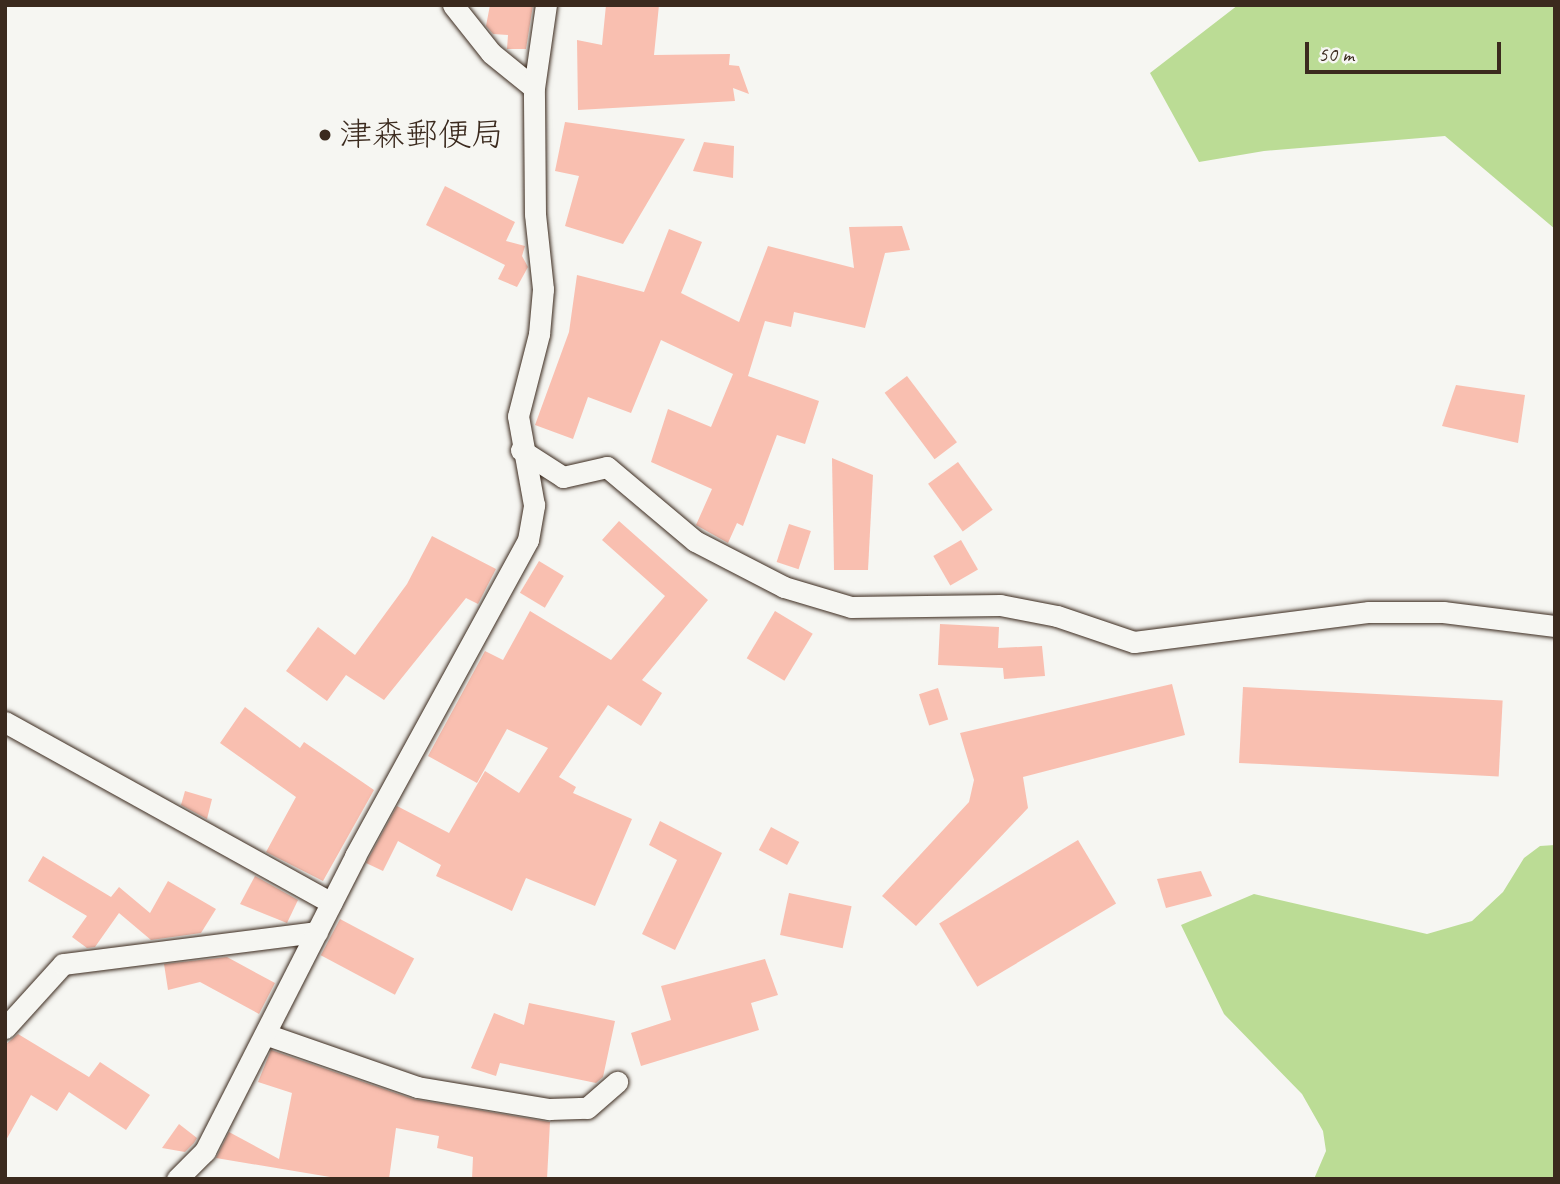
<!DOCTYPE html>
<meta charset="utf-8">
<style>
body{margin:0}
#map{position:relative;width:1560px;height:1184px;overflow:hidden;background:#f6f6f2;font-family:Caveat,"Klee One",sans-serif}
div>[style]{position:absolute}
.green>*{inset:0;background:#bbdc95}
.building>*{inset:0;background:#f9bfb0;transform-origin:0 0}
.roads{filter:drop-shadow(0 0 2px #3b2a1e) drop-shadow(0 0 2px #3b2a1e)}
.street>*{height:21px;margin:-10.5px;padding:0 10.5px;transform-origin:10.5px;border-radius:10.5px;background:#f6f6f2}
.dots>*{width:19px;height:19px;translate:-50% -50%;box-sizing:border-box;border:4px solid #f6f6f2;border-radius:50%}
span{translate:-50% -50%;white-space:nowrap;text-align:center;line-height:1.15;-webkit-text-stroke:5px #f6f6f2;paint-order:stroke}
.poi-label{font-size:33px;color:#3b2a1e}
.left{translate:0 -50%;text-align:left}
.frame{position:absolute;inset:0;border:7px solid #3b2a1e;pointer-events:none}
.scale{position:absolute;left:1305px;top:42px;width:196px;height:32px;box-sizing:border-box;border:4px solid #3b2a1e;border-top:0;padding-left:9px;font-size:21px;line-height:24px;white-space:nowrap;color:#3b2a1e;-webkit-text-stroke:5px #f6f6f2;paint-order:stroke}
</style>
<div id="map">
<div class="green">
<i style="clip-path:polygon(1238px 5px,1555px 5px,1555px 229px,1445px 136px,1264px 151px,1199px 162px,1150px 73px)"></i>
<i style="clip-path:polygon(1555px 845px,1555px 1179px,1314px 1179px,1326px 1151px,1323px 1131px,1302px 1094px,1224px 1014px,1181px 925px,1254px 894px,1427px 934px,1472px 921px,1503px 892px,1524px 858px,1540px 846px)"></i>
</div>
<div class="building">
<i style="clip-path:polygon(490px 5px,533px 5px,526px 49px,507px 49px,508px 35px,493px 34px,486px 26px)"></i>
<i style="clip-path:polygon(606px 5px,659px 5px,654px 55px,730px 54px,729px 65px,739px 66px,749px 94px,733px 88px,735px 101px,578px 110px,577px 40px,602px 45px)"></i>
<i style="clip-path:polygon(565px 122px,685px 139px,623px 244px,565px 226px,579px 176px,555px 171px)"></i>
<i style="clip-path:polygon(704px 142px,734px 146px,733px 178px,693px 171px)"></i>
<i style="clip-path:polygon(445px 186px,515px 222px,506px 241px,525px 246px,522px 256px,528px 267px,517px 287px,498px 279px,505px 265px,426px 225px)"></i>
<i style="clip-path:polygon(902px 226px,910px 250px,885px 253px,865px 328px,794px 312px,791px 327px,765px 321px,748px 376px,819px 401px,805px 444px,777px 435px,743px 526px,737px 523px,728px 543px,696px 525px,712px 489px,651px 462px,668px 409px,711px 427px,733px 374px,661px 340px,631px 413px,588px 397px,573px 439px,535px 425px,569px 332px,577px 275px,644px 292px,669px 229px,702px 242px,681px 293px,739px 322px,768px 246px,854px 268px,849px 227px)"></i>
<i style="left:907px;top:376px;width:83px;height:28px;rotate:53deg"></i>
<i style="clip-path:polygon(1456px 385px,1525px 395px,1518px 443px,1442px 426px)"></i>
<i style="clip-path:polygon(832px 458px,873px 475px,868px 570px,834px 570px)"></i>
<i style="left:958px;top:462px;width:59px;height:37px;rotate:54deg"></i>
<i style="clip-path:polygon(619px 521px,708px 600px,642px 680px,662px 693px,641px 726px,608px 705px,559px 777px,576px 787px,573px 793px,632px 819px,595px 906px,526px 878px,512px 911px,436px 876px,441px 865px,398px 841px,383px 871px,366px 863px,397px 806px,449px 833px,485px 771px,519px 793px,548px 748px,507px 729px,477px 783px,428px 756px,485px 651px,503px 660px,530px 611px,611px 660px,665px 596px,602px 540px)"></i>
<i style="left:789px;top:524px;width:23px;height:40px;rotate:18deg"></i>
<i style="clip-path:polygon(432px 536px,496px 569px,478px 604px,466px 598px,384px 700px,346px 675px,327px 701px,286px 671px,318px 627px,355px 655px,407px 584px)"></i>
<i style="left:961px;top:540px;width:34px;height:32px;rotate:60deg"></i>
<i style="left:539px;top:561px;width:29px;height:37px;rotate:31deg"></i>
<i style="left:775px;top:611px;width:44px;height:55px;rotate:31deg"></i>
<i style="clip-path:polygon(940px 624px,999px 627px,998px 648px,1042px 646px,1045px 676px,1004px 679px,1003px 668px,938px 665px)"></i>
<i style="clip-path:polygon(1172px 684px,1185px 735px,1023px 777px,1028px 808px,916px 926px,882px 896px,969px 802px,974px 780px,960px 733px)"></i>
<i style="left:1243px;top:687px;width:260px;height:76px;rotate:3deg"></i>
<i style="left:938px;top:688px;width:33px;height:20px;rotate:72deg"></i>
<i style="clip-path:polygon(245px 707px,300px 748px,304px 742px,374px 790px,323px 881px,266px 852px,296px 797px,220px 743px)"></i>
<i style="clip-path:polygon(185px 791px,212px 799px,207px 819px,181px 805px)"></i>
<i style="clip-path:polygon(660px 821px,722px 853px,675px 950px,642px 934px,677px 860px,649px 845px)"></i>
<i style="left:771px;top:827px;width:32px;height:26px;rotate:28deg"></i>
<i style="left:1078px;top:840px;width:74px;height:162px;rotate:59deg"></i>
<i style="clip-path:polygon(43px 856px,111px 897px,119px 887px,150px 913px,168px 881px,216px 909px,201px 933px,151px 940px,119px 913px,95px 947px,87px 948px,72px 937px,87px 916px,28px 881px)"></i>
<i style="clip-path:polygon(1201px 871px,1212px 896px,1166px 908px,1157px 879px)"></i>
<i style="clip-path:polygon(255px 876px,298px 900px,287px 923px,240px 904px)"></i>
<i style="left:789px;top:893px;width:64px;height:43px;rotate:12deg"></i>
<i style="left:340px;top:919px;width:84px;height:41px;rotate:28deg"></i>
<i style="clip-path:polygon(227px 957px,275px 983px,259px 1014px,200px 982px,168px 990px,164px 964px)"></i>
<i style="clip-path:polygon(765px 959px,778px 995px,751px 1003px,759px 1030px,641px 1066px,631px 1033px,671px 1020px,661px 986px)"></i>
<i style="clip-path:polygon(529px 1003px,615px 1021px,603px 1077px,596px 1083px,500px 1063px,496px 1076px,471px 1068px,494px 1013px,524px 1025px)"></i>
<i style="clip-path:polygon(18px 1034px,89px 1077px,100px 1062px,150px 1095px,126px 1130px,69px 1092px,57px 1111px,31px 1095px,5px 1142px,5px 1045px)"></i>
<i style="clip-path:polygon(271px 1050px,413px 1099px,550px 1122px,547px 1179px,472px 1179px,473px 1157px,437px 1148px,439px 1136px,396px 1128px,389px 1179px,342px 1179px,216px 1158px,229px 1132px,279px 1159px,292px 1093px,258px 1082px)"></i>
<i style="clip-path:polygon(179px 1124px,197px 1138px,194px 1143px,185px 1152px,162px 1148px)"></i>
</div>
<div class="roads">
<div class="street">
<i style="left:453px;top:5px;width:61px;rotate:51.6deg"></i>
<i style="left:491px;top:53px;width:55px;rotate:39.1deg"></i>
<i style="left:521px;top:450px;width:50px;rotate:32.7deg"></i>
<i style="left:563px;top:477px;width:45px;rotate:-12.8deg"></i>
<i style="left:607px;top:467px;width:115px;rotate:40.1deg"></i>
<i style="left:695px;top:541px;width:100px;rotate:27.3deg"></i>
<i style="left:784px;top:587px;width:70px;rotate:16.6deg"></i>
<i style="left:851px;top:607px;width:149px;rotate:-0.8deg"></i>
<i style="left:1000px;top:605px;width:58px;rotate:10.9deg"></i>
<i style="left:1057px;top:616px;width:81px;rotate:18.7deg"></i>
<i style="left:1134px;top:642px;width:237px;rotate:-7.3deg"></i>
<i style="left:1369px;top:612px;width:74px"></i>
<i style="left:1443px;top:612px;width:113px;rotate:7.1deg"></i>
<i style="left:5px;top:722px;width:373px;rotate:29deg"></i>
<i style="left:5px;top:1028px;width:86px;rotate:-47.8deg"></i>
<i style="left:63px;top:964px;width:256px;rotate:-7.2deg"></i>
<i style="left:265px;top:1034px;width:161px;rotate:19.2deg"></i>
<i style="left:417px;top:1087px;width:134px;rotate:9.5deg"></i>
<i style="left:549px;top:1109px;width:38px;rotate:-2deg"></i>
<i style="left:587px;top:1108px;width:40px;rotate:-41deg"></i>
<i style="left:177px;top:1179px;width:40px;rotate:-45deg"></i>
<i style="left:205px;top:1151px;width:331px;rotate:-63deg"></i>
<i style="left:355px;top:856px;width:360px;rotate:-61.3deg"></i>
<i style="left:528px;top:540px;width:36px;rotate:-80deg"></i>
<i style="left:534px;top:505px;width:90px;rotate:-100.2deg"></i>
<i style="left:518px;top:416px;width:85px;rotate:-75.6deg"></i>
<i style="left:539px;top:334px;width:45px;rotate:-84.9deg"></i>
<i style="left:543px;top:289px;width:75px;rotate:-96.1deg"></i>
<i style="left:535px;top:214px;width:126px;rotate:-90.5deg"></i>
<i style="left:534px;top:88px;width:84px;rotate:-81.8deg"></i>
</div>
</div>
<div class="dots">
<i style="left:325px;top:135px;background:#3b2a1e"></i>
</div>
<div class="poi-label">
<span class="left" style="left:339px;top:135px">津森郵便局</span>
</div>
<div class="frame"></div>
<div class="scale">50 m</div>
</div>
